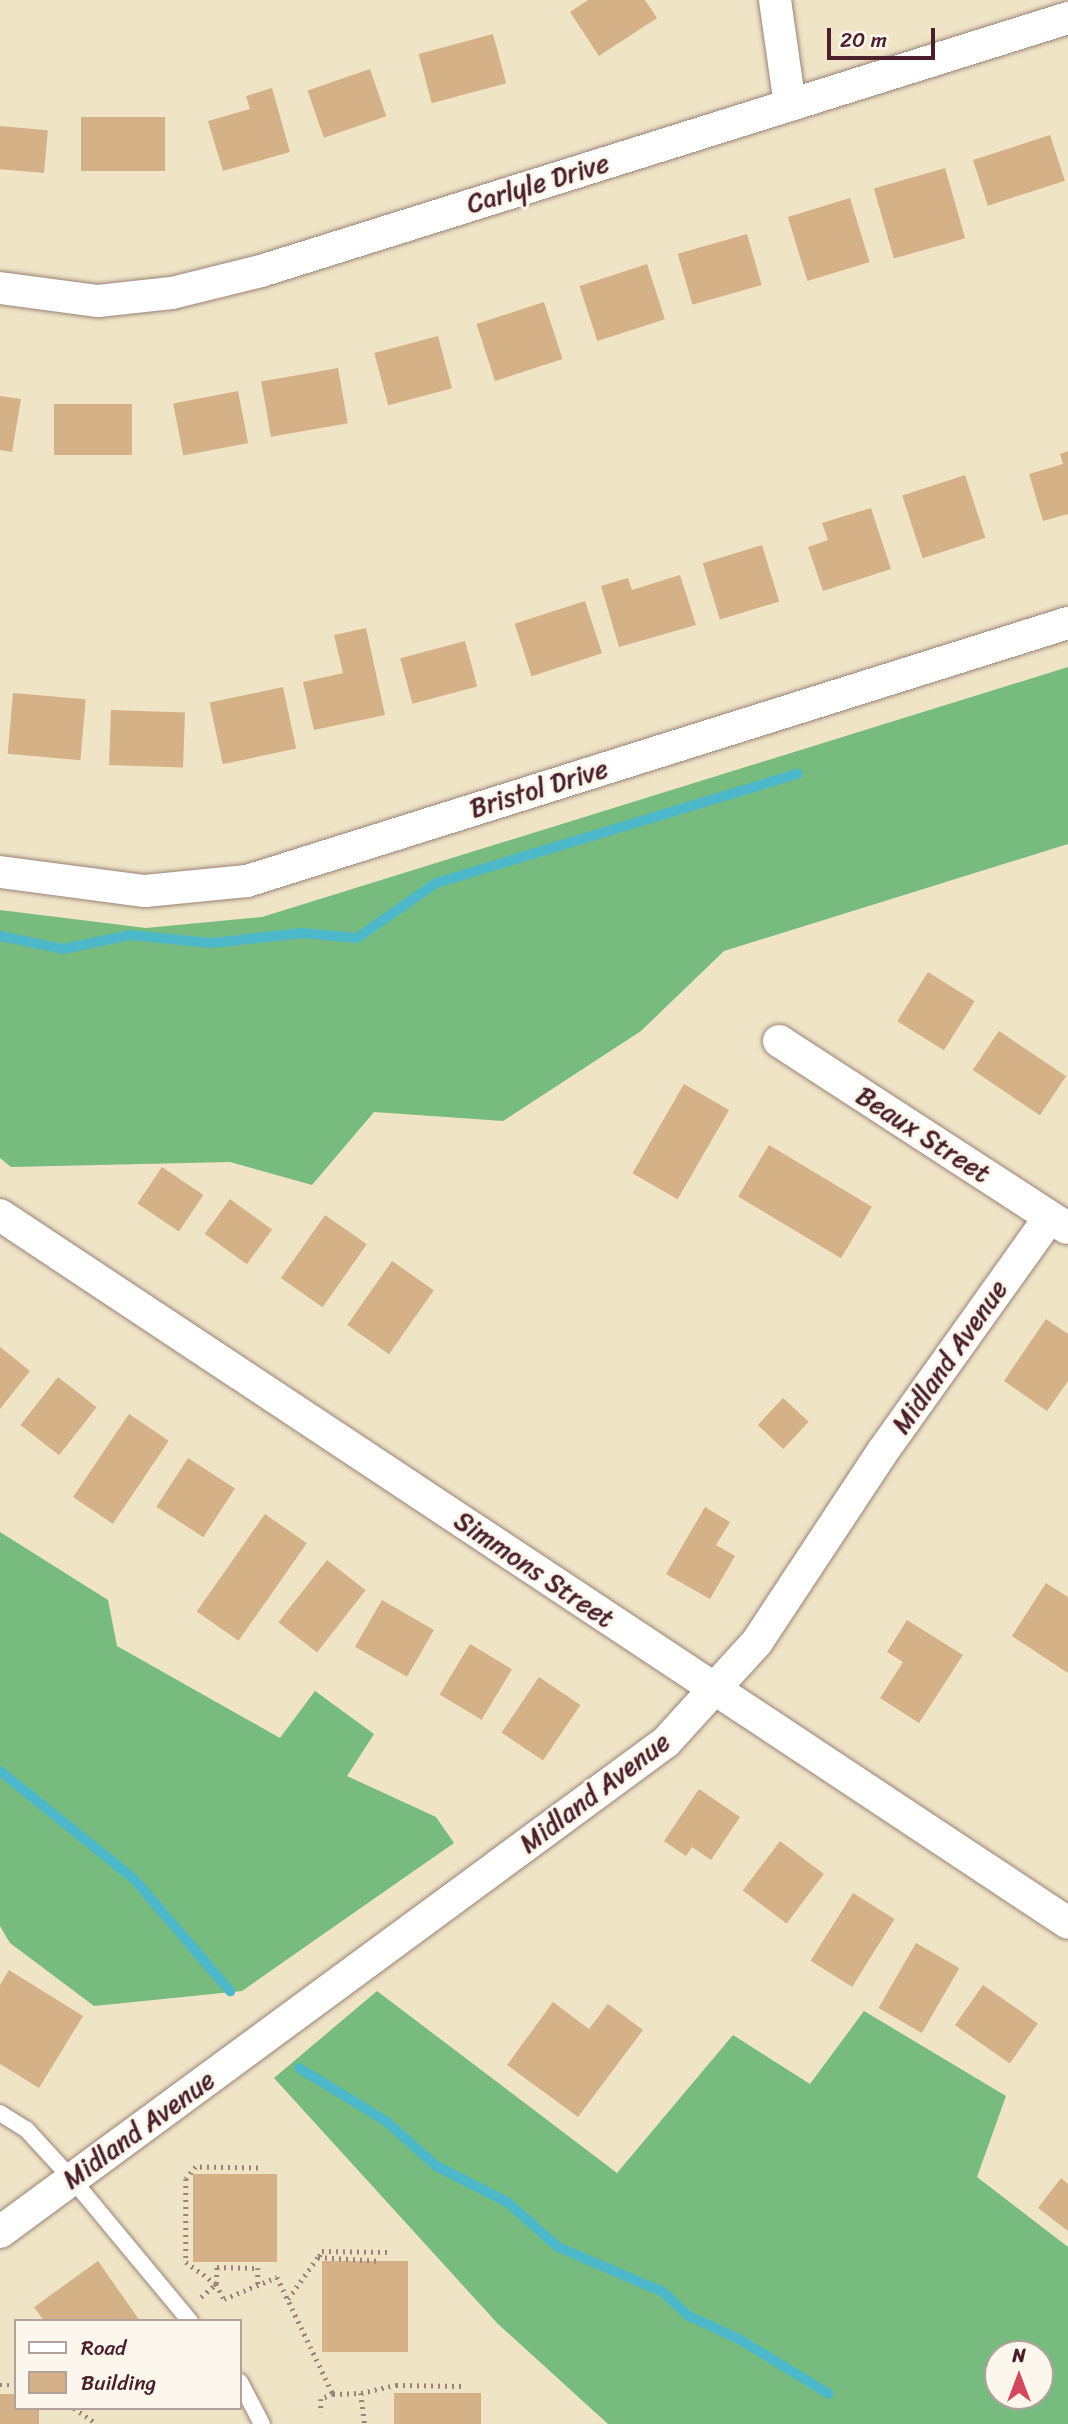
<!DOCTYPE html>
<style>
body{margin:0}
#map{position:relative;width:1068px;height:2424px;overflow:hidden;background:#efe4c6;font-family:Sriracha,sans-serif}
div>[style]{position:absolute}
.forest>*{inset:0;background:#78bb7e}
.stream>*{height:10px;margin:-5px;padding:0 5px;transform-origin:5px;border-radius:5px;background:#4eb8cb}
.building>*{inset:0;background:#d5b187;transform-origin:0 0}
.path>*{height:4.5px;margin-top:-2.25px;transform-origin:0;background:repeating-linear-gradient(90deg,#9c8278 0 2px,transparent 0 7px)}
.roads{filter:drop-shadow(0 0 2px #9c8278) drop-shadow(0 0 2px #9c8278)}
.service>*{height:16px;margin:-8px;padding:0 8px;transform-origin:8px;border-radius:8px;background:#fff}
.minor>*{height:32px;margin:-16px;padding:0 16px;transform-origin:16px;border-radius:16px;background:#fff}
span{translate:-50% -50%;white-space:nowrap;text-align:center;line-height:1.15;-webkit-text-stroke:6px #fbf7ec;paint-order:stroke}
.street-label{font-size:26px;color:#4a1f2b}
.legend{position:absolute;left:14px;top:2319px;width:228px;height:91px;box-sizing:border-box;background:#fbf7ec;border:2px solid #b4a19f;margin:0;padding:9px 12px;list-style:none;font-size:21px;color:#4a1f2b}
.legend li{display:flex;align-items:center;gap:14px;height:35px}
.legend b{width:35px;border:2px solid #b4a19f}
.north{position:absolute;left:984px;top:2340px;width:70px;height:70px;box-sizing:border-box;background:#fbf7ec;border:2px solid #b4a19f;border-radius:50%;rotate:0deg;font-size:19px;font-weight:700;line-height:28px;text-align:center;color:#4a1f2b}
.north::after{content:'';display:block;margin:auto;width:24px;height:32px;background:#d1495b;clip-path:polygon(50% 0,100% 100%,50% 72%,0 100%)}
.scale{position:absolute;left:827px;top:28px;width:108px;height:32px;box-sizing:border-box;border:4px solid #4a1f2b;border-top:0;padding-left:9px;font-size:21px;line-height:24px;white-space:nowrap;color:#4a1f2b;-webkit-text-stroke:5px #fbf7ec;paint-order:stroke}
</style>
<div id="map">
<div class="forest">
<i style="clip-path:polygon(1068px 667px,1068px 844px,724px 951px,641px 1031px,503px 1121px,374px 1112px,312px 1185px,230px 1162px,11px 1167px,0 1158px,0 910px,146px 928px,262px 917px)"></i>
<i style="clip-path:polygon(0 1532px,108px 1600px,117px 1646px,280px 1738px,315px 1691px,374px 1734px,347px 1776px,436px 1817px,454px 1843px,242px 1991px,94px 2006px,10px 1943px,0 1926px)"></i>
<i style="clip-path:polygon(evenodd,377px 1991px,617px 2173px,733px 2035px,810px 2084px,864px 2011px,1006px 2096px,977px 2177px,1068px 2247px,1068px 2424px,608px 2424px,498px 2324px,274px 2078px,377px 1991px,1040px 2354px,1040px 2396px,998px 2396px,998px 2354px,1040px 2354px)"></i>
</div>
<div class="stream">
<i style="left:0;top:936px;width:64px;rotate:11.7deg"></i>
<i style="left:63px;top:949px;width:68px;rotate:-11.8deg"></i>
<i style="left:130px;top:935px;width:82px;rotate:5.6deg"></i>
<i style="left:212px;top:943px;width:91px;rotate:-6.3deg"></i>
<i style="left:302px;top:933px;width:55px;rotate:5.2deg"></i>
<i style="left:357px;top:938px;width:96px;rotate:-34.8deg"></i>
<i style="left:436px;top:883px;width:378px;rotate:-16.8deg"></i>
<i style="left:0;top:1771px;width:172px;rotate:38.9deg"></i>
<i style="left:134px;top:1879px;width:148px;rotate:49.4deg"></i>
<i style="left:299px;top:2068px;width:103px;rotate:31.5deg"></i>
<i style="left:387px;top:2122px;width:66px;rotate:41.9deg"></i>
<i style="left:436px;top:2166px;width:80px;rotate:26.9deg"></i>
<i style="left:507px;top:2202px;width:68px;rotate:41.4deg"></i>
<i style="left:558px;top:2247px;width:114px;rotate:23.2deg"></i>
<i style="left:663px;top:2292px;width:35px;rotate:43deg"></i>
<i style="left:689px;top:2316px;width:55px;rotate:24.7deg"></i>
<i style="left:739px;top:2339px;width:105px;rotate:31.4deg"></i>
</div>
<div class="building">
<i style="clip-path:polygon(588px 0,645px 0,657px 18px,599px 56px,570px 12px)"></i>
<i style="left:493px;top:34px;width:51px;height:77px;rotate:75deg"></i>
<i style="left:370px;top:69px;width:50px;height:66px;rotate:71deg"></i>
<i style="clip-path:polygon(272px 88px,290px 152px,223px 171px,208px 121px,250px 109px,246px 96px)"></i>
<i style="left:81px;top:117px;width:84px;height:54px"></i>
<i style="left:0;top:126px;width:48px;height:43px;rotate:5deg"></i>
<i style="left:1050px;top:135px;width:48px;height:81px;rotate:72deg"></i>
<i style="left:945px;top:168px;width:73px;height:74px;rotate:74deg"></i>
<i style="left:850px;top:198px;width:67px;height:65px;rotate:73deg"></i>
<i style="left:747px;top:234px;width:53px;height:72px;rotate:74deg"></i>
<i style="left:647px;top:264px;width:58px;height:71px;rotate:72deg"></i>
<i style="left:544px;top:302px;width:60px;height:71px;rotate:72deg"></i>
<i style="left:438px;top:336px;width:54px;height:66px;rotate:75deg"></i>
<i style="left:338px;top:368px;width:56px;height:78px;rotate:80deg"></i>
<i style="left:238px;top:391px;width:53px;height:66px;rotate:79deg"></i>
<i style="clip-path:polygon(0 396px,21px 399px,12px 452px,0 450px)"></i>
<i style="left:54px;top:404px;width:78px;height:51px"></i>
<i style="clip-path:polygon(1068px 451px,1068px 514px,1043px 521px,1029px 474px,1063px 464px,1060px 454px)"></i>
<i style="left:965px;top:475px;width:66px;height:66px;rotate:72deg"></i>
<i style="clip-path:polygon(871px 508px,891px 569px,823px 591px,808px 547px,828px 540px,822px 523px)"></i>
<i style="left:762px;top:545px;width:59px;height:62px;rotate:73deg"></i>
<i style="clip-path:polygon(680px 575px,696px 625px,619px 647px,601px 586px,628px 578px,632px 590px)"></i>
<i style="left:585px;top:601px;width:55px;height:74px;rotate:72deg"></i>
<i style="clip-path:polygon(366px 628px,385px 715px,314px 730px,303px 682px,343px 673px,334px 635px)"></i>
<i style="left:465px;top:641px;width:47px;height:67px;rotate:75deg"></i>
<i style="left:283px;top:687px;width:63px;height:75px;rotate:78deg"></i>
<i style="left:13px;top:693px;width:73px;height:61px;rotate:5deg"></i>
<i style="left:111px;top:710px;width:74px;height:55px;rotate:2deg"></i>
<i style="left:928px;top:972px;width:55px;height:58px;rotate:32deg"></i>
<i style="left:999px;top:1031px;width:81px;height:47px;rotate:34deg"></i>
<i style="left:684px;top:1084px;width:52px;height:103px;rotate:30deg"></i>
<i style="left:769px;top:1145px;width:120px;height:60px;rotate:31deg"></i>
<i style="left:162px;top:1167px;width:50px;height:44px;rotate:34deg"></i>
<i style="left:230px;top:1199px;width:52px;height:43px;rotate:36deg"></i>
<i style="left:325px;top:1215px;width:51px;height:77px;rotate:35deg"></i>
<i style="left:392px;top:1261px;width:51px;height:78px;rotate:35deg"></i>
<i style="clip-path:polygon(1046px 1319px,1068px 1334px,1068px 1381px,1047px 1411px,1004px 1381px)"></i>
<i style="clip-path:polygon(0 1347px,30px 1371px,0 1409px)"></i>
<i style="left:58px;top:1377px;width:49px;height:61px;rotate:38deg"></i>
<i style="left:783px;top:1398px;width:35px;height:37px;rotate:43deg"></i>
<i style="left:129px;top:1414px;width:48px;height:100px;rotate:34deg"></i>
<i style="left:188px;top:1458px;width:56px;height:58px;rotate:33deg"></i>
<i style="clip-path:polygon(705px 1507px,730px 1522px,716px 1545px,735px 1556px,710px 1599px,666px 1574px)"></i>
<i style="left:265px;top:1514px;width:51px;height:119px;rotate:35deg"></i>
<i style="left:327px;top:1560px;width:49px;height:79px;rotate:38deg"></i>
<i style="clip-path:polygon(1046px 1583px,1068px 1597px,1068px 1673px,1012px 1636px)"></i>
<i style="left:382px;top:1600px;width:60px;height:54px;rotate:30deg"></i>
<i style="clip-path:polygon(907px 1620px,963px 1655px,919px 1723px,880px 1698px,903px 1662px,887px 1652px)"></i>
<i style="left:470px;top:1644px;width:49px;height:59px;rotate:31deg"></i>
<i style="left:539px;top:1677px;width:50px;height:67px;rotate:34deg"></i>
<i style="clip-path:polygon(699px 1789px,740px 1817px,711px 1860px,692px 1847px,686px 1856px,664px 1841px)"></i>
<i style="left:780px;top:1841px;width:55px;height:62px;rotate:37deg"></i>
<i style="left:853px;top:1893px;width:49px;height:80px;rotate:32deg"></i>
<i style="left:916px;top:1943px;width:50px;height:75px;rotate:30deg"></i>
<i style="clip-path:polygon(9px 1970px,83px 2016px,39px 2088px,0 2064px,0 1985px)"></i>
<i style="left:983px;top:1985px;width:67px;height:49px;rotate:35deg"></i>
<i style="clip-path:polygon(553px 2002px,589px 2029px,608px 2004px,643px 2030px,578px 2117px,507px 2065px)"></i>
<i style="left:193px;top:2174px;width:84px;height:88px"></i>
<i style="clip-path:polygon(1061px 2178px,1068px 2184px,1068px 2231px,1038px 2208px)"></i>
<i style="clip-path:polygon(98px 2261px,140px 2321px,44px 2321px,34px 2307px)"></i>
<i style="left:322px;top:2261px;width:86px;height:91px"></i>
<i style="left:394px;top:2393px;width:87px;height:31px"></i>
<i style="clip-path:polygon(0 2394px,16px 2394px,16px 2408px,39px 2408px,39px 2424px,0 2424px)"></i>
</div>
<div class="path">
<i style="left:258px;top:2168px;width:62px;rotate:-179.1deg"></i>
<i style="left:196px;top:2167px;width:16px;rotate:130deg"></i>
<i style="left:186px;top:2179px;width:83px;rotate:90deg"></i>
<i style="left:186px;top:2262px;width:37px;rotate:36deg"></i>
<i style="left:216px;top:2284px;width:17px;rotate:-87deg"></i>
<i style="left:217px;top:2267px;width:41px;rotate:1.4deg"></i>
<i style="left:258px;top:2268px;width:17px;rotate:90deg"></i>
<i style="left:319px;top:2256px;width:6px;rotate:-59deg"></i>
<i style="left:322px;top:2251px;width:65px;rotate:0.9deg"></i>
<i style="left:201px;top:2297px;width:20px;rotate:-41deg"></i>
<i style="left:216px;top:2284px;width:17px;rotate:62deg"></i>
<i style="left:224px;top:2299px;width:57px;rotate:-22.5deg"></i>
<i style="left:277px;top:2277px;width:130px;rotate:64.4deg"></i>
<i style="left:333px;top:2394px;width:13px;rotate:157deg"></i>
<i style="left:321px;top:2399px;width:14px;rotate:90deg"></i>
<i style="left:288px;top:2299px;width:52px;rotate:-54.5deg"></i>
<i style="left:318px;top:2257px;width:63px;rotate:3.6deg"></i>
<i style="left:0;top:2385px;width:16px"></i>
<i style="left:361px;top:2393px;width:36px;rotate:-13deg"></i>
<i style="left:396px;top:2385px;width:67px;rotate:0.9deg"></i>
<i style="left:333px;top:2394px;width:28px;rotate:-2deg"></i>
<i style="left:361px;top:2393px;width:31px;rotate:83deg"></i>
<i style="left:74px;top:2408px;width:28px;rotate:35deg"></i>
</div>
<div class="roads">
<div class="service">
<i style="left:0;top:2113px;width:31px;rotate:32deg"></i>
<i style="left:26px;top:2129px;width:68px;rotate:47.4deg"></i>
<i style="left:72px;top:2179px;width:185px;rotate:50.3deg"></i>
<i style="left:240px;top:2382px;width:47px;rotate:62.4deg"></i>
</div>
<div class="minor">
<i style="left:775px;top:0;width:106px;rotate:81.9deg"></i>
<i style="left:0;top:288px;width:99px;rotate:7.6deg"></i>
<i style="left:98px;top:301px;width:74px;rotate:-6.2deg"></i>
<i style="left:172px;top:293px;width:92px;rotate:-13.9deg"></i>
<i style="left:261px;top:271px;width:846px;rotate:-17.41deg"></i>
<i style="left:0;top:872px;width:146px;rotate:7.5deg"></i>
<i style="left:145px;top:891px;width:102px;rotate:-5.6deg"></i>
<i style="left:247px;top:881px;width:861px;rotate:-17.45deg"></i>
<i style="left:779px;top:1041px;width:343px;rotate:33deg"></i>
<i style="left:0;top:1215px;width:1281px;rotate:33.54deg"></i>
<i style="left:0;top:2232px;width:827px;rotate:-36.34deg"></i>
<i style="left:666px;top:1742px;width:135px;rotate:-47.7deg"></i>
<i style="left:757px;top:1642px;width:229px;rotate:-56.6deg"></i>
<i style="left:883px;top:1451px;width:287px;rotate:-54.5deg"></i>
</div>
</div>
<div class="street-label">
<span style="left:538px;top:184px;rotate:-17deg">Carlyle Drive</span>
<span style="left:539px;top:789px;rotate:-17deg">Bristol Drive</span>
<span style="left:923px;top:1135px;rotate:33deg">Beaux Street</span>
<span style="left:950px;top:1357px;rotate:-55deg">Midland Avenue</span>
<span style="left:534px;top:1570px;rotate:34deg">Simmons Street</span>
<span style="left:595px;top:1793px;rotate:-37deg">Midland Avenue</span>
<span style="left:139px;top:2130px;rotate:-36deg">Midland Avenue</span>
</div>
<ul class="legend">
<li><b style="height:9px;background:#fff"></b>Road</li>
<li><b style="height:19px;background:#d5b187"></b>Building</li>
</ul>
<div class="north">N</div>
<div class="scale">20 m</div>
</div>
